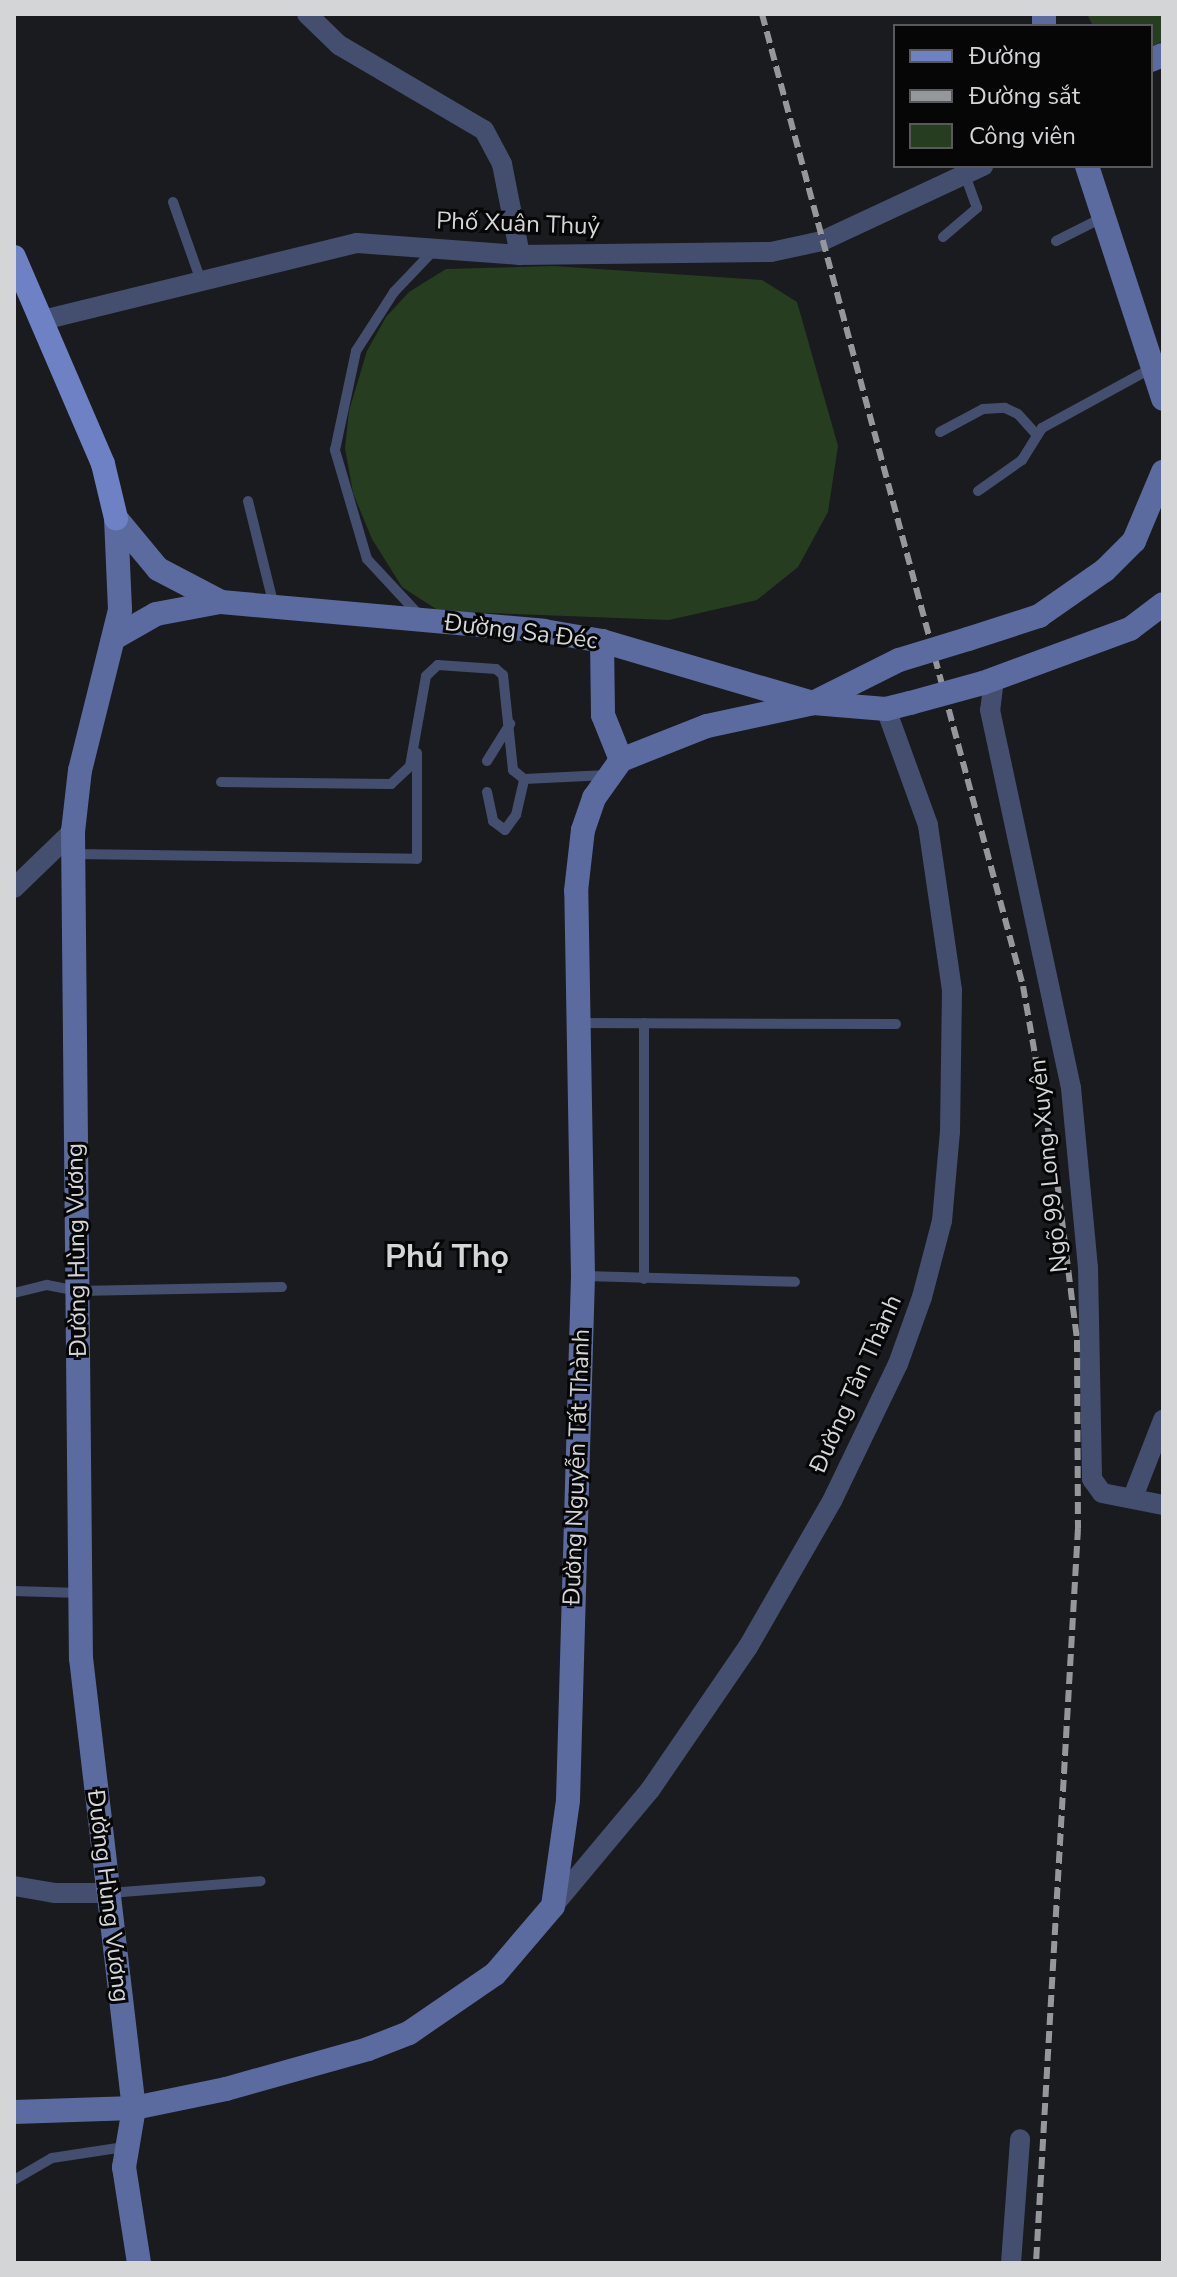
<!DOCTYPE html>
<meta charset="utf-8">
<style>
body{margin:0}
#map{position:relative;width:1177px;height:2277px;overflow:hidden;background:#1a1b1e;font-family:"Nunito Sans",sans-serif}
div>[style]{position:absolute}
.green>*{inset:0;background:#263d1f}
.lane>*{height:10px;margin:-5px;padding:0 5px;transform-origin:5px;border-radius:5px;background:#444f6f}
.street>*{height:20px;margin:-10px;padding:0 10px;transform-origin:10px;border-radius:10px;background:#444f6f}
.secondary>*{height:24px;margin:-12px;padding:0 12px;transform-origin:12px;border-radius:12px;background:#5b6b9f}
.primary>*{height:24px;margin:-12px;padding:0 12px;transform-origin:12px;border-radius:12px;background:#6d81c4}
.rail>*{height:6px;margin-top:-3px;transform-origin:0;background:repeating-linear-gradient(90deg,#96979a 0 12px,transparent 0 18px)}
.secondary-bridge>*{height:24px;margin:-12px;padding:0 12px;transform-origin:12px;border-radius:12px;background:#5b6b9f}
span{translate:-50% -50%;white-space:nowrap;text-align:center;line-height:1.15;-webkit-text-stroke:6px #060607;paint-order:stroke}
.street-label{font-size:24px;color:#d4d5d7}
.district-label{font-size:32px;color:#d4d5d7;font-weight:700}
.frame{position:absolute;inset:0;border:16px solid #d4d5d7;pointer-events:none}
.legend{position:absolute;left:893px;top:24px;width:260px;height:144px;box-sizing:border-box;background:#060607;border:2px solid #58595a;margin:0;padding:10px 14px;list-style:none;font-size:24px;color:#d4d5d7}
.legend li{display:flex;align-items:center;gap:16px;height:40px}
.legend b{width:40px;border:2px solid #58595a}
</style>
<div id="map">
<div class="green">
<i style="clip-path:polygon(1087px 14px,1163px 14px,1163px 41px,1151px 47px,1151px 26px,1093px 26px)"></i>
<i style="clip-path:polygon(554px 266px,762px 280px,797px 302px,838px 446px,828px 512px,798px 567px,757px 600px,669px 620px,439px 611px,402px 587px,372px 539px,353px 493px,345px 448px,349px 411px,367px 351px,386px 317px,409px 292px,446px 269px)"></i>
</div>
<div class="lane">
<i style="left:173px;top:202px;width:84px;rotate:70.5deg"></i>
<i style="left:943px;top:237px;width:45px;rotate:-40.5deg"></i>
<i style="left:977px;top:208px;width:35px;rotate:-110deg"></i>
<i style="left:1056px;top:241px;width:54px;rotate:-26.6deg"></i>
<i style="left:940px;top:432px;width:49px;rotate:-28.1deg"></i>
<i style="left:983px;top:409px;width:22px;rotate:-3deg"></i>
<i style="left:1005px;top:408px;width:14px;rotate:25deg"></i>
<i style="left:1018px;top:414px;width:27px;rotate:48deg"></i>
<i style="left:978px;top:491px;width:54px;rotate:-35.2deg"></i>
<i style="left:1022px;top:460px;width:38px;rotate:-58deg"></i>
<i style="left:1042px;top:428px;width:125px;rotate:-28.6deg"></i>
<i style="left:248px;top:501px;width:108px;rotate:76.1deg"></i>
<i style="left:420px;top:616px;width:78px;rotate:-132.9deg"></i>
<i style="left:367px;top:559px;width:114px;rotate:-106.4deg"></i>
<i style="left:335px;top:450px;width:101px;rotate:-78deg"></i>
<i style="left:356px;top:351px;width:70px;rotate:-57.2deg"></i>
<i style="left:394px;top:292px;width:57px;rotate:-46.4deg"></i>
<i style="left:487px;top:761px;width:44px;rotate:-58.1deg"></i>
<i style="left:221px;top:782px;width:170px;rotate:0.7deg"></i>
<i style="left:391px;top:784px;width:26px;rotate:-43deg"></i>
<i style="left:410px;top:766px;width:91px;rotate:-79.9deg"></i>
<i style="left:426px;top:676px;width:16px;rotate:-43deg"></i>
<i style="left:438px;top:665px;width:58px;rotate:3.9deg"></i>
<i style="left:496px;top:669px;width:9px;rotate:41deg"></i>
<i style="left:503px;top:675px;width:96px;rotate:84deg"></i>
<i style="left:513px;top:770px;width:14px;rotate:39deg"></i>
<i style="left:524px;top:779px;width:83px;rotate:-2.8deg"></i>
<i style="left:487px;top:792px;width:30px;rotate:78deg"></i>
<i style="left:493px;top:821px;width:15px;rotate:37deg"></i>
<i style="left:505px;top:830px;width:19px;rotate:-54deg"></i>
<i style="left:516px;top:815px;width:37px;rotate:-77deg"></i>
<i style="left:74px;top:854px;width:343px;rotate:0.8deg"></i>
<i style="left:417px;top:859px;width:106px;rotate:-90deg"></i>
<i style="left:579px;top:1023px;width:317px;rotate:0.2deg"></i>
<i style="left:644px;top:1023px;width:256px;rotate:90deg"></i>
<i style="left:585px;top:1276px;width:210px;rotate:1.6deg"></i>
<i style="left:14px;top:1293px;width:34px;rotate:-14deg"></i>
<i style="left:47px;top:1285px;width:32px;rotate:11deg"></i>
<i style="left:78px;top:1291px;width:204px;rotate:-1.1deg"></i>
<i style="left:14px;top:1591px;width:66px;rotate:1.7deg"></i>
<i style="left:110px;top:1893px;width:151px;rotate:-4.5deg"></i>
<i style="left:14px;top:2180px;width:44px;rotate:-30.1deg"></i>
<i style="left:52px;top:2158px;width:73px;rotate:-8.7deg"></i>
</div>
<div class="street">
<i style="left:307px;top:14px;width:45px;rotate:44.1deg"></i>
<i style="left:339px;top:45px;width:168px;rotate:30.4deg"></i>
<i style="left:484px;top:130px;width:38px;rotate:62deg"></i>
<i style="left:502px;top:164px;width:93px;rotate:78.8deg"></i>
<i style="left:43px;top:320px;width:323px;rotate:-13.8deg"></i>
<i style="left:357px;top:243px;width:163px;rotate:4.2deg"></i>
<i style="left:520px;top:255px;width:251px;rotate:-0.7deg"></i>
<i style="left:771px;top:252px;width:52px;rotate:-12.2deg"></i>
<i style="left:822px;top:241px;width:178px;rotate:-25deg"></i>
<i style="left:994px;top:679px;width:31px;rotate:97deg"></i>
<i style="left:990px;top:710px;width:387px;rotate:77.9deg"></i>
<i style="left:1071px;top:1088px;width:181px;rotate:84.6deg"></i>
<i style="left:1088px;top:1268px;width:211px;rotate:88.9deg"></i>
<i style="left:1092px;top:1479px;width:17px;rotate:54deg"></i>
<i style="left:1102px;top:1493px;width:62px;rotate:11.1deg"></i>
<i style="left:14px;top:888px;width:82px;rotate:-44deg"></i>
<i style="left:1133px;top:1497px;width:83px;rotate:-68.7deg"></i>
<i style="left:14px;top:1886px;width:42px;rotate:9.7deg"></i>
<i style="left:55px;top:1893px;width:55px"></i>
<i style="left:553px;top:1906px;width:151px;rotate:-50.1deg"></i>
<i style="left:650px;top:1790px;width:173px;rotate:-55.6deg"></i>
<i style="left:748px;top:1647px;width:168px;rotate:-60.1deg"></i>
<i style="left:832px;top:1501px;width:152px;rotate:-64.3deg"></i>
<i style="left:898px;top:1364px;width:71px;rotate:-70.3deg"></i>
<i style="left:922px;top:1297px;width:79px;rotate:-75.3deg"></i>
<i style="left:942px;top:1221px;width:89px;rotate:-84.9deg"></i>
<i style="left:950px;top:1132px;width:142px;rotate:-89.2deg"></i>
<i style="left:952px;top:990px;width:167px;rotate:-98.3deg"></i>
<i style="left:928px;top:825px;width:123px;rotate:-109.9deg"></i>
<i style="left:1011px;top:2263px;width:124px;rotate:-85.8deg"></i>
</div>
<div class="secondary">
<i style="left:1044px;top:26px;width:12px;rotate:-90deg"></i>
<i style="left:1151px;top:60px;width:13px;rotate:-23deg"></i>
<i style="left:1087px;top:166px;width:245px;rotate:71.9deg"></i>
<i style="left:116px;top:518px;width:92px;rotate:87.5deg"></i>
<i style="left:120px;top:610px;width:165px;rotate:104deg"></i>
<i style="left:80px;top:770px;width:61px;rotate:96.5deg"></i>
<i style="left:73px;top:831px;width:827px;rotate:89.45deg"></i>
<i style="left:81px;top:1658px;width:453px;rotate:83.3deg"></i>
<i style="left:134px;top:2108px;width:60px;rotate:99.6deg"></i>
<i style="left:124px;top:2167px;width:97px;rotate:81.1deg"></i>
<i style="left:119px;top:522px;width:61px;rotate:50.3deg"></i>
<i style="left:158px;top:569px;width:71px;rotate:27.6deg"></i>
<i style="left:221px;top:602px;width:324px;rotate:5.1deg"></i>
<i style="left:544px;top:631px;width:59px;rotate:9.8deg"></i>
<i style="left:602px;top:641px;width:220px;rotate:16.4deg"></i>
<i style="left:813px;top:703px;width:73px;rotate:4.7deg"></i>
<i style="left:886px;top:709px;width:25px;rotate:-14deg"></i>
<i style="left:114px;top:638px;width:48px;rotate:-29.7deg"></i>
<i style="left:156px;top:614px;width:65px;rotate:-10.6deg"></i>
<i style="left:968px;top:639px;width:75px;rotate:-17.9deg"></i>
<i style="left:1039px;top:616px;width:80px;rotate:-34.9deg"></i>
<i style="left:1105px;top:570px;width:41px;rotate:-45deg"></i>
<i style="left:1134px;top:541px;width:75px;rotate:-67.2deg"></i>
<i style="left:602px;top:641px;width:74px;rotate:89.2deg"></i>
<i style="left:603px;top:715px;width:48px;rotate:68.2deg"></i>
<i style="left:983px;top:683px;width:157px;rotate:-20.2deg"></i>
<i style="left:1130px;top:629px;width:41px;rotate:-37.1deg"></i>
<i style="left:14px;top:2112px;width:120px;rotate:-1.9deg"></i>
<i style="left:134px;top:2108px;width:94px;rotate:-11.7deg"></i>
<i style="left:226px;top:2089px;width:148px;rotate:-15.7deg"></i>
<i style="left:368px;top:2049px;width:44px;rotate:-21.3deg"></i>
<i style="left:409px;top:2033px;width:104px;rotate:-34.5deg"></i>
<i style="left:495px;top:1974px;width:89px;rotate:-49.5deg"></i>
<i style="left:553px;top:1906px;width:107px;rotate:-81.9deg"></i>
<i style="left:568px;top:1800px;width:524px;rotate:-88.36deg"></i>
<i style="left:583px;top:1276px;width:385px;rotate:-91deg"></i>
<i style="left:576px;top:891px;width:61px;rotate:-83.5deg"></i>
<i style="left:583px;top:830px;width:34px;rotate:-71deg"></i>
<i style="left:594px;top:798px;width:47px;rotate:-54.6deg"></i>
<i style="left:621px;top:760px;width:92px;rotate:-21.6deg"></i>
<i style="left:707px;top:726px;width:108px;rotate:-12.2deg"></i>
<i style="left:813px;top:703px;width:96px;rotate:-26.6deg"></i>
</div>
<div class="primary">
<i style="left:14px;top:257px;width:225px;rotate:66.7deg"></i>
<i style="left:103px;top:464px;width:56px;rotate:76.5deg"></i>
</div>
<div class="rail">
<i style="left:762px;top:14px;width:1006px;rotate:74.97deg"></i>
<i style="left:1023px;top:986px;width:198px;rotate:80.1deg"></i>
<i style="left:1057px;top:1181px;width:160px;rotate:82.8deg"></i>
<i style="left:1077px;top:1340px;width:188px;rotate:89.7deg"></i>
<i style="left:1078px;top:1528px;width:736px;rotate:93.27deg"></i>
</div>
<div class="secondary-bridge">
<i style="left:899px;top:660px;width:72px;rotate:-16.9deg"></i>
<i style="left:910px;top:703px;width:76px;rotate:-15.3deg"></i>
</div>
<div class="street-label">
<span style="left:518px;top:224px;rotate:2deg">Phố Xuân Thuỷ</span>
<span style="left:521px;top:632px;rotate:7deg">Đường Sa Đéc</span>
<span style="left:1049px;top:1166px;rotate:-96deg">Ngõ 99 Long Xuyên</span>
<span style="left:77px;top:1250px;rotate:-91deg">Đường Hùng Vương</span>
<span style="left:856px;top:1384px;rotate:-66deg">Đường Tân Thành</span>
<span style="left:577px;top:1467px;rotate:-88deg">Đường Nguyễn Tất Thành</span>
<span style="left:108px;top:1896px;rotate:83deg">Đường Hùng Vương</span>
</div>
<div class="district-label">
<span style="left:447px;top:1257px">Phú Thọ</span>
</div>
<div class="frame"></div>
<ul class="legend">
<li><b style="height:10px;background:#6d81c4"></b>Đường</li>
<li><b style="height:10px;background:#96979a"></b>Đường sắt</li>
<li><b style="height:22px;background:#263d1f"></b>Công viên</li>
</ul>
</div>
